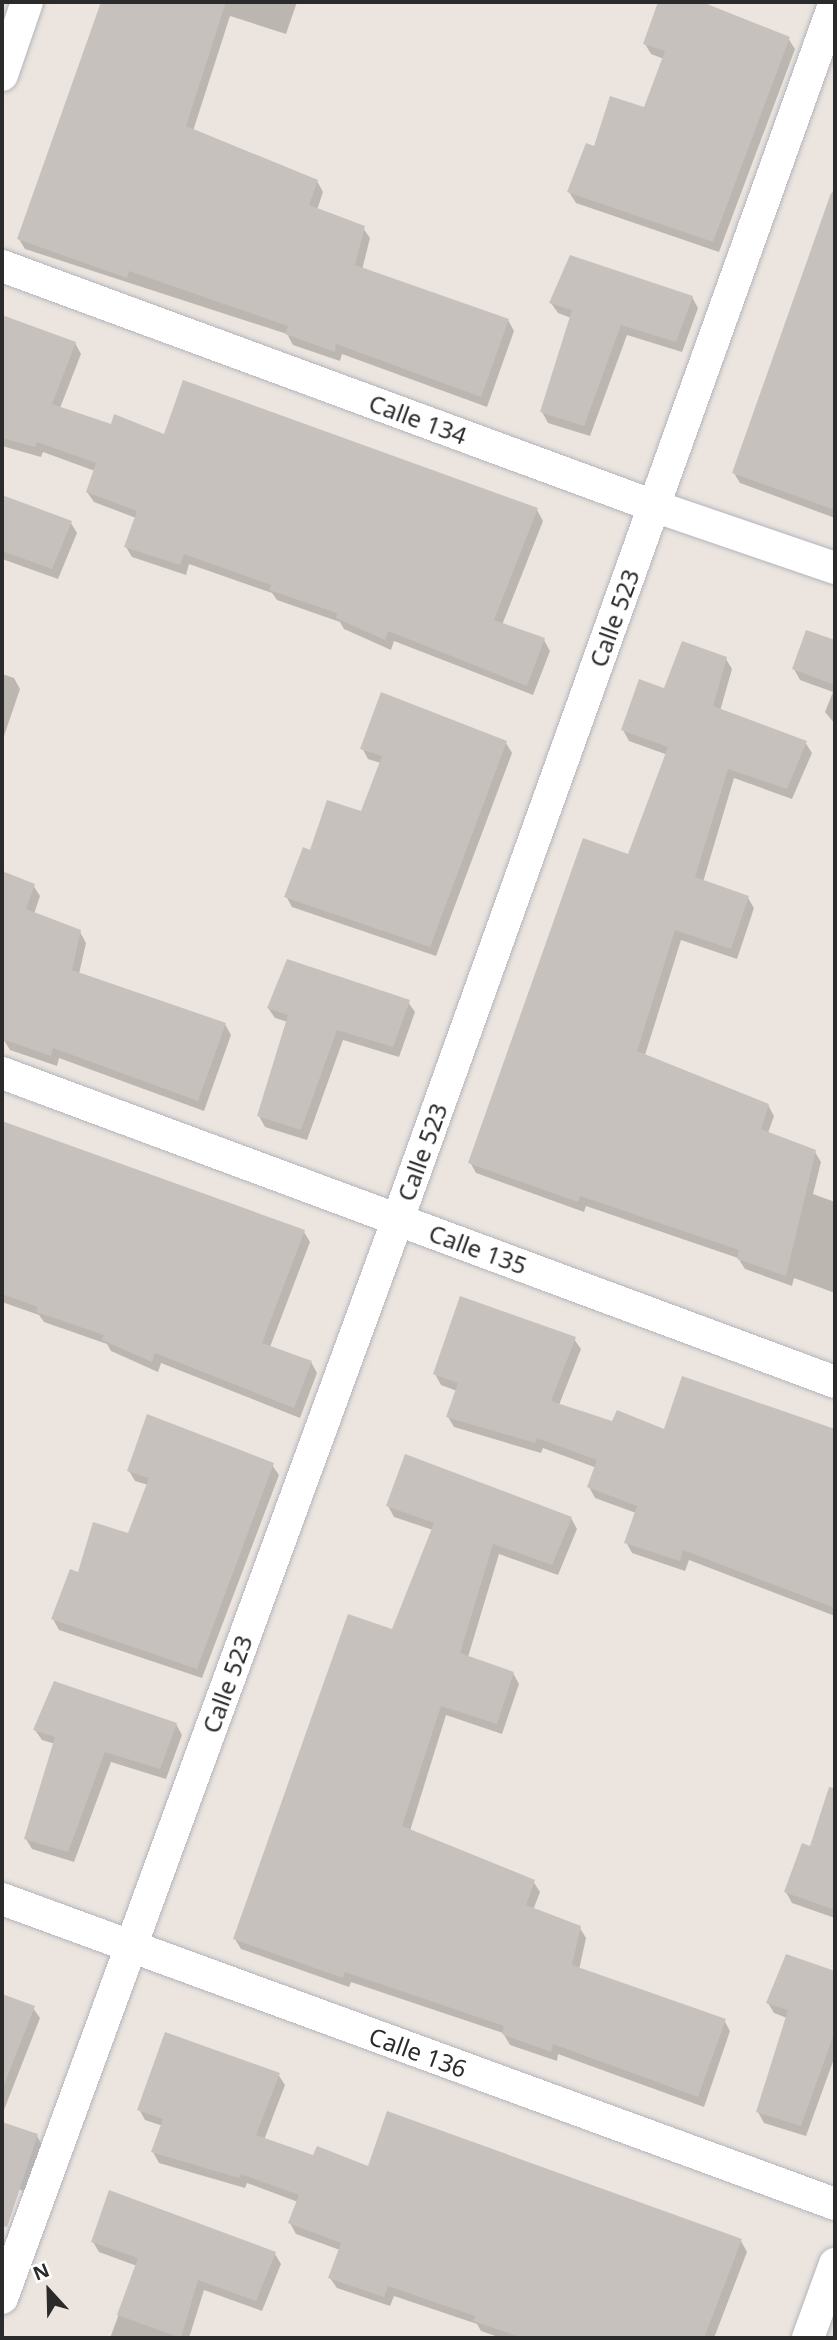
<!DOCTYPE html>
<style>
body{margin:0}
#map{position:relative;width:837px;height:2340px;overflow:hidden;background:#ece4de;font-family:"Noto Sans",sans-serif}
div>[style]{position:absolute}
.shadow>*{inset:0;background:#0003}
.building>*{inset:0;background:#c7c1bd}
.roads{filter:drop-shadow(0 0 2px #b1b5bd) drop-shadow(0 0 2px #b1b5bd)}
.street>*{height:32px;margin:-16px;padding:0 16px;transform-origin:16px;border-radius:16px;background:#fff}
span{translate:-50% -50%;white-space:nowrap;text-align:center;line-height:1.15;-webkit-text-stroke:5px #fff;paint-order:stroke}
.street-label{font-size:24px;color:#2b2b2b}
.frame{position:absolute;inset:0;border:4px solid #2b2b2b;pointer-events:none}
.north{position:absolute;left:14px;top:2256px;width:70px;height:70px;-webkit-text-stroke:5px #fff;paint-order:stroke;rotate:338deg;font-size:19px;font-weight:700;line-height:28px;text-align:center;color:#2b2b2b}
.north::after{content:'';display:block;margin:auto;width:24px;height:32px;background:#2b2b2b;clip-path:polygon(50% 0,100% 100%,50% 72%,0 100%)}
</style>
<div id="map">
<div class="shadow">
<i style="clip-path:polygon(103px 2px,297px 2px,286px 34px,230px 16px,193px 131px,317px 181px,323px 192px,317px 210px,363px 228px,370px 238px,362px 270px,508px 320px,514px 331px,487px 407px,342px 354px,340px 361px,293px 345px,287px 334px,25px 249px,19px 239px)"></i>
<i style="clip-path:polygon(660px 2px,697px 2px,788px 38px,795px 49px,719px 252px,576px 203px,569px 192px,645px 109px,664px 59px,651px 54px,645px 44px)"></i>
<i style="clip-path:polygon(835px 185px,835px 518px,740px 483px,734px 473px)"></i>
<i style="clip-path:polygon(692px 297px,698px 308px,682px 352px,627px 335px,590px 436px,548px 423px,542px 412px,571px 318px,558px 313px,551px 303px)"></i>
<i style="clip-path:polygon(2px 316px,75px 343px,81px 354px,60px 408px,112px 426px,537px 510px,543px 521px,502px 625px,544px 640px,550px 651px,533px 695px,394px 641px,391px 650px,344px 629px,340px 622px,277px 600px,272px 593px,189px 564px,186px 575px,132px 557px,126px 547px,136px 518px,94px 502px,87px 492px,95px 471px,43px 452px,41px 457px,2px 446px)"></i>
<i style="clip-path:polygon(2px 497px,71px 523px,77px 533px,58px 579px,2px 559px)"></i>
<i style="clip-path:polygon(807px 633px,835px 642px,835px 724px,825px 712px,833px 692px,800px 680px,794px 669px)"></i>
<i style="clip-path:polygon(726px 659px,732px 669px,720px 711px,805px 742px,812px 753px,792px 799px,734px 778px,703px 882px,748px 898px,754px 908px,737px 959px,681px 940px,645px 1055px,768px 1105px,774px 1116px,768px 1133px,815px 1152px,821px 1162px,813px 1194px,835px 1202px,835px 1293px,794px 1278px,792px 1286px,745px 1269px,738px 1258px,586px 1206px,584px 1212px,476px 1173px,470px 1162px,629px 856px,668px 755px,629px 741px,623px 730px,665px 690px)"></i>
<i style="clip-path:polygon(2px 674px,14px 678px,20px 689px,3px 739px)"></i>
<i style="clip-path:polygon(506px 743px,512px 753px,436px 956px,292px 907px,286px 896px,312px 852px,362px 814px,381px 763px,368px 759px,362px 748px)"></i>
<i style="clip-path:polygon(2px 873px,33px 885px,40px 896px,34px 914px,80px 932px,86px 943px,79px 974px,225px 1024px,231px 1035px,204px 1111px,59px 1058px,57px 1066px,10px 1050px,2px 1037px)"></i>
<i style="clip-path:polygon(408px 1002px,415px 1012px,399px 1057px,343px 1040px,307px 1140px,265px 1127px,259px 1116px,288px 1022px,275px 1018px,268px 1008px)"></i>
<i style="clip-path:polygon(2px 1123px,304px 1232px,310px 1242px,270px 1347px,311px 1362px,317px 1373px,300px 1418px,161px 1363px,158px 1372px,111px 1351px,107px 1344px,44px 1322px,39px 1315px,2px 1302px)"></i>
<i style="clip-path:polygon(574px 1339px,581px 1349px,559px 1405px,613px 1423px,665px 1431px,683px 1378px,835px 1433px,835px 1616px,689px 1560px,685px 1571px,632px 1553px,626px 1542px,636px 1513px,595px 1498px,589px 1487px,597px 1468px,543px 1448px,541px 1453px,454px 1427px,448px 1417px,457px 1391px,441px 1385px,435px 1374px)"></i>
<i style="clip-path:polygon(272px 1465px,279px 1475px,202px 1678px,59px 1630px,53px 1619px,79px 1574px,129px 1536px,148px 1485px,135px 1481px,129px 1471px)"></i>
<i style="clip-path:polygon(388px 1506px,571px 1518px,577px 1529px,558px 1575px,499px 1554px,468px 1657px,513px 1673px,519px 1684px,502px 1734px,446px 1715px,410px 1831px,533px 1881px,540px 1892px,533px 1910px,580px 1928px,586px 1938px,579px 1970px,724px 2020px,730px 2031px,704px 2107px,558px 2054px,557px 2061px,510px 2045px,503px 2033px,351px 1982px,349px 1987px,241px 1949px,235px 1939px,393px 1632px,433px 1530px,394px 1517px)"></i>
<i style="clip-path:polygon(176px 1724px,182px 1735px,166px 1779px,111px 1762px,74px 1862px,32px 1849px,26px 1839px,55px 1744px,42px 1740px,35px 1730px)"></i>
<i style="clip-path:polygon(827px 1797px,835px 1800px,835px 1918px,792px 1903px,786px 1892px,811px 1848px)"></i>
<i style="clip-path:polygon(787px 1956px,835px 1973px,835px 2056px,806px 2136px,764px 2123px,758px 2112px,787px 2018px,774px 2013px,768px 2003px)"></i>
<i style="clip-path:polygon(2px 1996px,33px 2008px,40px 2018px,2px 2115px)"></i>
<i style="clip-path:polygon(278px 2074px,285px 2085px,264px 2140px,314px 2157px,741px 2241px,747px 2252px,714px 2338px,501px 2338px,481px 2331px,477px 2324px,394px 2296px,390px 2306px,337px 2288px,330px 2278px,340px 2250px,296px 2234px,290px 2223px,298px 2202px,247px 2183px,245px 2188px,159px 2163px,153px 2152px,163px 2126px,145px 2120px,139px 2109px)"></i>
<i style="clip-path:polygon(2px 2123px,37px 2136px,43px 2147px,28px 2193px,2px 2182px)"></i>
<i style="clip-path:polygon(93px 2242px,275px 2254px,281px 2264px,262px 2311px,204px 2290px,189px 2338px,110px 2338px,137px 2266px,99px 2252px)"></i>
</div>
<div class="building">
<i style="clip-path:polygon(101px 2px,226px 2px,186px 126px,318px 180px,309px 205px,365px 226px,355px 265px,509px 319px,481px 397px,336px 344px,335px 352px,285px 334px,288px 326px,129px 271px,127px 278px,17px 239px)"></i>
<i style="clip-path:polygon(658px 2px,702px 2px,790px 37px,713px 242px,567px 192px,586px 143px,594px 146px,610px 96px,644px 107px,665px 51px,643px 44px)"></i>
<i style="clip-path:polygon(831px 193px,835px 194px,835px 510px,732px 473px)"></i>
<i style="clip-path:polygon(570px 255px,693px 296px,676px 342px,621px 325px,584px 426px,540px 412px,572px 310px,549px 303px)"></i>
<i style="clip-path:polygon(2px 315px,76px 342px,52px 404px,111px 424px,114px 414px,164px 434px,183px 380px,538px 508px,494px 620px,545px 638px,527px 686px,388px 631px,385px 640px,336px 618px,337px 613px,269px 590px,271px 585px,184px 554px,180px 565px,124px 547px,137px 511px,86px 492px,96px 463px,37px 442px,35px 447px,2px 438px)"></i>
<i style="clip-path:polygon(2px 495px,72px 521px,52px 569px,2px 551px)"></i>
<i style="clip-path:polygon(806px 630px,835px 640px,835px 685px,792px 669px)"></i>
<i style="clip-path:polygon(682px 641px,727px 657px,713px 706px,807px 741px,787px 789px,728px 769px,695px 877px,749px 896px,731px 949px,675px 930px,637px 1051px,769px 1104px,761px 1129px,816px 1150px,786px 1276px,737px 1259px,739px 1250px,580px 1196px,578px 1202px,468px 1163px,583px 838px,628px 854px,668px 747px,621px 730px,639px 679px,664px 688px)"></i>
<i style="clip-path:polygon(381px 692px,507px 741px,430px 947px,284px 897px,303px 847px,310px 850px,327px 800px,361px 811px,382px 756px,360px 749px)"></i>
<i style="clip-path:polygon(2px 871px,35px 884px,26px 909px,81px 930px,72px 970px,226px 1023px,198px 1101px,53px 1048px,51px 1056px,2px 1039px)"></i>
<i style="clip-path:polygon(287px 959px,410px 1000px,393px 1047px,337px 1030px,301px 1130px,257px 1116px,288px 1015px,267px 1008px)"></i>
<i style="clip-path:polygon(2px 1121px,305px 1230px,262px 1343px,312px 1361px,294px 1408px,155px 1353px,152px 1362px,102px 1340px,104px 1335px,36px 1312px,38px 1307px,2px 1294px)"></i>
<i style="clip-path:polygon(460px 1296px,576px 1337px,551px 1401px,612px 1421px,617px 1410px,664px 1429px,682px 1376px,835px 1429px,835px 1608px,683px 1550px,680px 1561px,624px 1543px,637px 1506px,587px 1487px,597px 1460px,537px 1438px,535px 1443px,446px 1417px,458px 1383px,433px 1374px)"></i>
<i style="clip-path:polygon(147px 1414px,274px 1463px,197px 1669px,51px 1619px,70px 1569px,78px 1572px,93px 1522px,128px 1533px,149px 1478px,127px 1471px)"></i>
<i style="clip-path:polygon(405px 1454px,572px 1517px,552px 1565px,493px 1544px,460px 1653px,514px 1672px,497px 1724px,441px 1706px,402px 1826px,535px 1880px,526px 1905px,581px 1926px,572px 1965px,726px 2019px,698px 2097px,553px 2044px,551px 2052px,502px 2034px,504px 2026px,345px 1972px,343px 1978px,233px 1939px,348px 1614px,392px 1629px,434px 1523px,386px 1506px)"></i>
<i style="clip-path:polygon(54px 1681px,177px 1723px,160px 1769px,105px 1752px,68px 1852px,24px 1839px,55px 1737px,33px 1730px)"></i>
<i style="clip-path:polygon(829px 1787px,835px 1788px,835px 1910px,784px 1892px,802px 1843px,810px 1846px)"></i>
<i style="clip-path:polygon(786px 1954px,835px 1971px,835px 2031px,801px 2126px,756px 2112px,788px 2010px,766px 2003px)"></i>
<i style="clip-path:polygon(2px 1994px,35px 2006px,4px 2085px,2px 2085px)"></i>
<i style="clip-path:polygon(165px 2032px,280px 2073px,256px 2135px,313px 2155px,317px 2146px,368px 2166px,387px 2111px,742px 2239px,704px 2338px,523px 2338px,473px 2321px,475px 2316px,388px 2286px,384px 2297px,328px 2278px,341px 2243px,288px 2223px,299px 2195px,241px 2174px,239px 2178px,151px 2152px,163px 2119px,137px 2110px)"></i>
<i style="clip-path:polygon(2px 2122px,38px 2134px,7px 2227px,2px 2226px)"></i>
<i style="clip-path:polygon(109px 2190px,276px 2252px,256px 2301px,198px 2280px,181px 2338px,117px 2315px,138px 2258px,91px 2242px)"></i>
</div>
<div class="roads">
<div class="street">
<i style="left:2px;top:75px;width:77px;rotate:-71.1deg"></i>
<i style="left:2px;top:266px;width:695px;rotate:20.21deg"></i>
<i style="left:654px;top:506px;width:191px;rotate:18.9deg"></i>
<i style="left:2px;top:1073px;width:888px;rotate:20.35deg"></i>
<i style="left:2px;top:1899px;width:887px;rotate:20.11deg"></i>
<i style="left:2px;top:2298px;width:1149px;rotate:-69.85deg"></i>
<i style="left:398px;top:1219px;width:1293px;rotate:-70.25deg"></i>
<i style="left:808px;top:2338px;width:79px;rotate:-70deg"></i>
</div>
</div>
<div class="street-label">
<span style="left:418px;top:419px;rotate:20deg">Calle 134</span>
<span style="left:614px;top:618px;rotate:-70deg">Calle 523</span>
<span style="left:422px;top:1152px;rotate:-70deg">Calle 523</span>
<span style="left:478px;top:1249px;rotate:20deg">Calle 135</span>
<span style="left:227px;top:1684px;rotate:-70deg">Calle 523</span>
<span style="left:418px;top:2052px;rotate:20deg">Calle 136</span>
</div>
<div class="frame"></div>
<div class="north">N</div>
</div>
